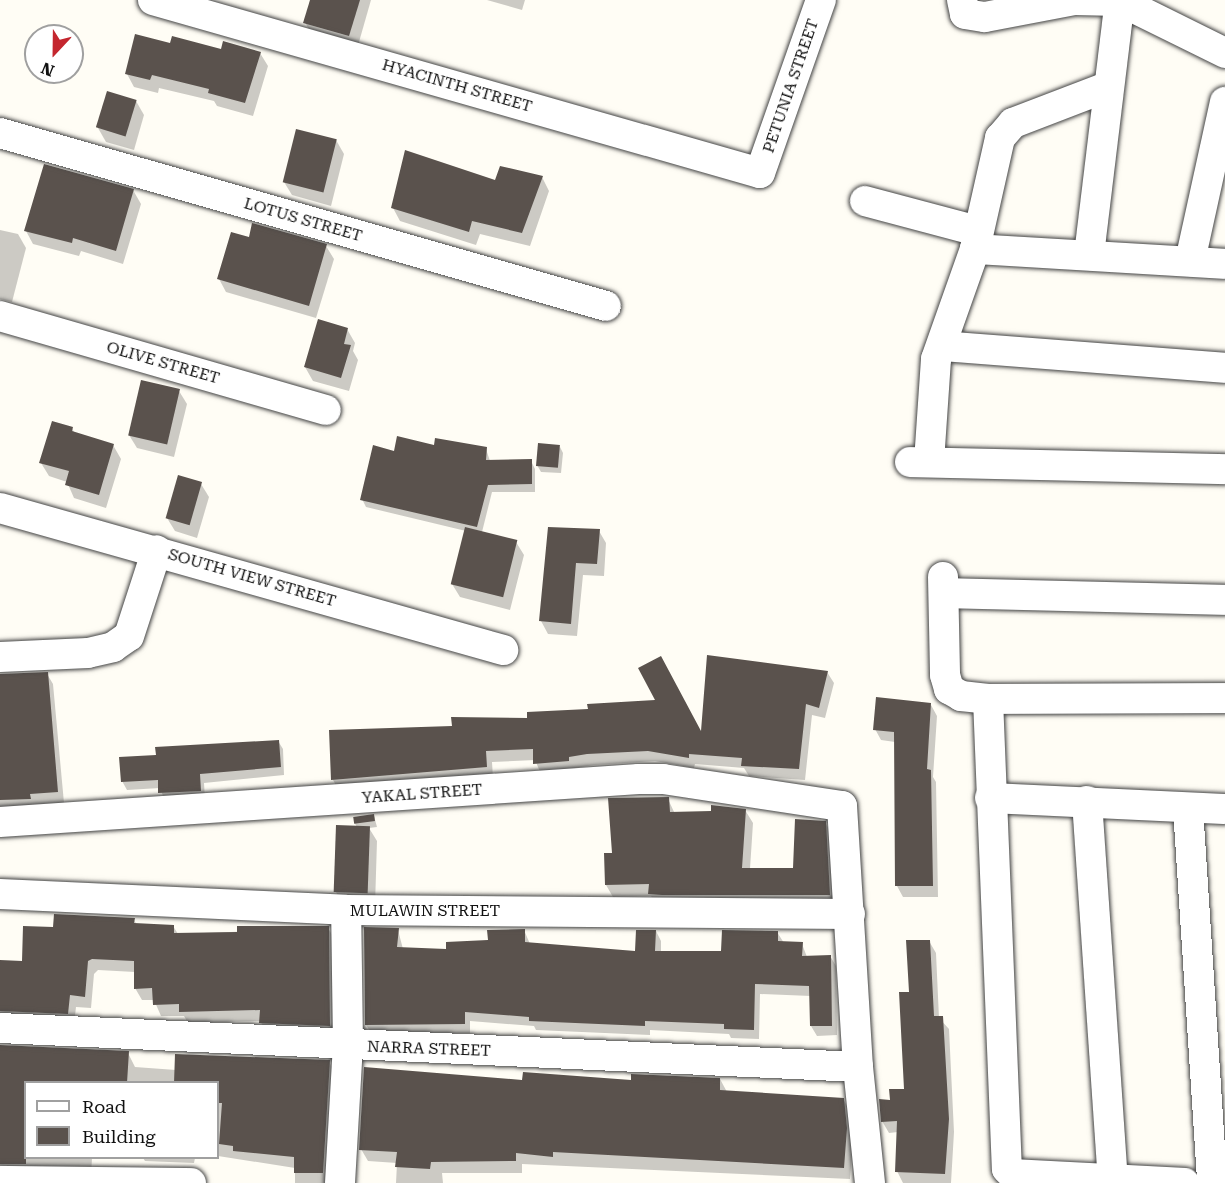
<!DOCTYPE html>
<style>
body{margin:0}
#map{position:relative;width:1225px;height:1183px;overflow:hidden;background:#fffdf5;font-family:"Roboto Serif",serif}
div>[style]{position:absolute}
.shadow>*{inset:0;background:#0003}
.building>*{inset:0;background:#5a524d;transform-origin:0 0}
.roads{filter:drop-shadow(0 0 2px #444) drop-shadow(0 0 2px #444)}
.minor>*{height:30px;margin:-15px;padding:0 15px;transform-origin:15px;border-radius:15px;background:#fff}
span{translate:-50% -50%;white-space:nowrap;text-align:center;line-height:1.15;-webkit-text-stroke:6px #fff;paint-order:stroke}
.street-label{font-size:16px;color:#111}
.legend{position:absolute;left:24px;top:1081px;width:195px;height:78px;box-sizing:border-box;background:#fff;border:2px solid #a0a0a0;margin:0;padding:8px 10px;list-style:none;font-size:18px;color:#111}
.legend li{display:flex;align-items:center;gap:12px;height:30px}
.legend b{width:30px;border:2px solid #a0a0a0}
.north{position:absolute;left:24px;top:24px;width:60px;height:60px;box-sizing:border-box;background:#fff;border:2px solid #a0a0a0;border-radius:50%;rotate:202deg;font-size:16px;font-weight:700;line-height:24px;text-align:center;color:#111}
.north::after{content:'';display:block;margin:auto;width:21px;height:27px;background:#c4262e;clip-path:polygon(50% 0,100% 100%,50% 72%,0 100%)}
</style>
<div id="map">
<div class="shadow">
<i style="clip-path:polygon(311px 0,371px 0,357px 49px,312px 36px,305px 22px)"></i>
<i style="clip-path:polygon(487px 0,525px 0,522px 10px)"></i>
<i style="clip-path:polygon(171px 45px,260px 53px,268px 66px,253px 116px,217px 106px,214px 101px,159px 88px,158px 93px,134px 87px,127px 74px)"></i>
<i style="clip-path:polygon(136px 101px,144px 115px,134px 150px,106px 142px,98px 128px)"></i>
<i style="clip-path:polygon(336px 140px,344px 154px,331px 206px,292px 195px,284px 182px)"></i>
<i style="clip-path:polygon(542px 177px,549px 191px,530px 246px,480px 234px,476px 245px,400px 221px,393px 208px,496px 182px)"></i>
<i style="clip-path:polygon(133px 190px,141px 204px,123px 264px,81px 251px,79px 256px,33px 244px,26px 231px)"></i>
<i style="clip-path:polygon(0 230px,18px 234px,26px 248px,12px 302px,0 299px)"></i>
<i style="clip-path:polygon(250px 239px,326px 246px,334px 259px,316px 318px,226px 292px,219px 279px)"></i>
<i style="clip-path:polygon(347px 329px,355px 343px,353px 351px,358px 360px,349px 391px,313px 381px,305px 367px)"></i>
<i style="clip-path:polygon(179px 391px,187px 404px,174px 457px,137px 448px,129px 435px)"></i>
<i style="clip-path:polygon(72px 428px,75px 434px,113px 445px,121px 459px,106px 508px,74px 498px,67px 482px,49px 476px,41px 463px)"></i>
<i style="clip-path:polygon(436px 447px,486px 449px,490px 461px,531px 461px,535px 469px,535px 492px,492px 492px,482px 532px,516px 542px,524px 555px,510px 610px,460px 597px,452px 584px,466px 531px,366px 507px,362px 499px,395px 453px)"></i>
<i style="clip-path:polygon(560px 447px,563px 453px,561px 473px,541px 472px,537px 465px)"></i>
<i style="clip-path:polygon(201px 484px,209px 497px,197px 538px,175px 531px,167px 518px)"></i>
<i style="clip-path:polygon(549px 529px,599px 531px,606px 543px,604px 576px,583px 575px,577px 636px,548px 634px,541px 621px)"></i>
<i style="clip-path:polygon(827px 672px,834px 683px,825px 718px,812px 715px,805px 780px,749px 776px,744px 768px,695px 764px,694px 768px,655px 761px,594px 765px,575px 768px,575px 772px,541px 774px,535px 760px,492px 762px,493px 778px,339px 791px,333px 780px,330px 731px,702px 735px)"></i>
<i style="clip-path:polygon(47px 674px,53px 684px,64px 803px,0 811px,0 675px)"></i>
<i style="clip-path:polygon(931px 705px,937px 716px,933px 777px,936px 782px,938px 897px,903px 897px,897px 886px,895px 742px,881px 740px,875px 729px)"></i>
<i style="clip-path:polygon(278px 741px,283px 749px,284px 775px,204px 783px,205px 799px,165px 801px,160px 788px,127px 790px,122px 781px,158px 756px)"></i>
<i style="clip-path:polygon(668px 799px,675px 814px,745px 810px,753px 823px,750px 869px,795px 869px,825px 822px,832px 835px,836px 906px,657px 906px,651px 896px,613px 897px,606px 885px,614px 854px)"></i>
<i style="clip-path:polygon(374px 816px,377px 827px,369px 828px,377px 841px,375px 906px,343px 905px,336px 892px,357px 827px,354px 822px)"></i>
<i style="clip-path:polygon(134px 920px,137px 925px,173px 926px,178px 934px,328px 928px,335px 940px,336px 1037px,268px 1034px,260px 1021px,188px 1023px,184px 1016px,161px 1016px,154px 1000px,142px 1000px,135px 988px,135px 972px,98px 970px,94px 974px,91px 1008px,76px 1007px,74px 1025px,0 1024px,0 961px,24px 962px,55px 929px)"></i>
<i style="clip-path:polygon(398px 930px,403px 949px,448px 951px,524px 930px,530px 944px,636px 952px,656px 931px,661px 941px,661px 953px,722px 953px,777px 932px,784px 943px,802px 944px,807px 957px,830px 956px,836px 966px,837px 1035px,817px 1036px,811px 1026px,811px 996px,760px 994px,759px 1039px,731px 1038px,729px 1034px,650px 1030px,650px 1035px,536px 1030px,534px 1026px,470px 1021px,470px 1033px,372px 1034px,366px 1025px)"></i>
<i style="clip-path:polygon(929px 941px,936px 953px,939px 1018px,949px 1029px,954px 1132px,951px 1183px,903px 1183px,897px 1171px,898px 1132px,889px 1133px,882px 1121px,891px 1101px,906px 1090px,910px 993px)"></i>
<i style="clip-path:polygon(0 1047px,128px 1053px,135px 1067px,176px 1070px,329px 1062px,336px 1074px,329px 1183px,295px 1183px,295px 1168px,218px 1156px,218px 1082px,26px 1082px,26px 1158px,92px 1158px,91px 1176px,0 1178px)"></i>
<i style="clip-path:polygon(720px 1079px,727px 1092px,843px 1099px,850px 1111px,853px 1141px,850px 1179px,522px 1164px,522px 1173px,442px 1173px,443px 1183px,396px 1183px,397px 1163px,368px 1161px,361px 1149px,524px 1082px)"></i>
<i style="clip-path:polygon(143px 1158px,195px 1158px,194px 1163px,145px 1161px)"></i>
</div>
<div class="building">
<i style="clip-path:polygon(310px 0,360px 0,349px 36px,303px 23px)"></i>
<i style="clip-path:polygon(135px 34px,170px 43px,172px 36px,221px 49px,223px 41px,261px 52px,245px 103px,208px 93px,209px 89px,152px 75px,150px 80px,125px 74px)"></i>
<i style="left:107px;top:91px;width:31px;height:38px;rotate:17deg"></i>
<i style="left:296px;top:129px;width:42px;height:55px;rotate:14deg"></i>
<i style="clip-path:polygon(405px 150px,495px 180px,500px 166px,543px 176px,522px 233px,472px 221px,469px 232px,391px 208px)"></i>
<i style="clip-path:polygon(44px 164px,134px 189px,116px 251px,73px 238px,72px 243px,24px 231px)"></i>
<i style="clip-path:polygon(252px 223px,327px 244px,309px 306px,217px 279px,231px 232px,249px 237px)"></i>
<i style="clip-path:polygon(318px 319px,348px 328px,344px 344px,351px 345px,341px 378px,304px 367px)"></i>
<i style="left:141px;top:380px;width:40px;height:57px;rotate:13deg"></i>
<i style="clip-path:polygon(52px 421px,73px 427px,72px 431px,114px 444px,99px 495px,65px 485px,69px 471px,39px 463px)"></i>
<i style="clip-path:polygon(397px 436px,434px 445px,435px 438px,487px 447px,486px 460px,532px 459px,532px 484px,488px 485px,477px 527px,360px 500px,373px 445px,394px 451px)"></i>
<i style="left:538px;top:443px;width:22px;height:23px;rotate:5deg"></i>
<i style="left:178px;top:475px;width:25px;height:45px;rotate:16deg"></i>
<i style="left:465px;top:527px;width:54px;height:59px;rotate:14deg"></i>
<i style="clip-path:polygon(548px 527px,600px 529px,597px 564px,576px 563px,571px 624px,539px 621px)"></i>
<i style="clip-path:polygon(707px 655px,828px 671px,819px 708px,806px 704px,799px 769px,741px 766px,742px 758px,689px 754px,689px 758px,648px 751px,587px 754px,569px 757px,569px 761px,533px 764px,533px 749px,486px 751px,487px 767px,331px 780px,329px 730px,452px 726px,451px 717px,527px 718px,527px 712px,588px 709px,587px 704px,655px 700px,638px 668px,661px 656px,701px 731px)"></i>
<i style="clip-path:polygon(48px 672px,58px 792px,30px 794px,31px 799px,0 800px,0 674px)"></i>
<i style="clip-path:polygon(876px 697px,931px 703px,927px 769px,931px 770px,933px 886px,895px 886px,894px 732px,873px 730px)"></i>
<i style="clip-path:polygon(279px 740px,281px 767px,200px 774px,201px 791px,158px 793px,158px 780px,121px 782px,119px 757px,156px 755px,155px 747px)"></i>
<i style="clip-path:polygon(669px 797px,670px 812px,711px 811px,711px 805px,746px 809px,742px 868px,793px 868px,795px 819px,826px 821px,830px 895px,662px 895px,648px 894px,649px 884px,605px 885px,604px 853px,612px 853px,608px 798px)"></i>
<i style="left:374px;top:814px;width:7px;height:21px;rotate:82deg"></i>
<i style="left:336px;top:825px;width:34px;height:67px;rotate:2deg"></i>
<i style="clip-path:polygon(54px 914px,135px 918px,134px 923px,174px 925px,174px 933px,237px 932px,237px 926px,329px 926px,330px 1026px,259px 1023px,260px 1010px,179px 1012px,179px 1004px,153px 1005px,152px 988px,134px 989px,134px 961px,92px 959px,88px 961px,85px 997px,70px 995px,68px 1014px,0 1011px,0 960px,22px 961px,23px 926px,53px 927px)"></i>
<i style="clip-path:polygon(364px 927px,399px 928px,397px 947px,446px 949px,446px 942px,488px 940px,487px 930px,525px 929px,525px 942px,635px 951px,636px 930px,656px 930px,655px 951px,721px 951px,722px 930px,778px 931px,778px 941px,803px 942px,802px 956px,831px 955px,832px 1026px,810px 1026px,809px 986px,755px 984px,754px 1030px,724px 1029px,724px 1024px,645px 1021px,645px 1026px,529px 1021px,529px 1017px,465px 1012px,465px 1024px,365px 1025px)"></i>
<i style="clip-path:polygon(906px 940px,930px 940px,934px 1016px,943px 1016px,949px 1119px,945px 1174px,895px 1172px,897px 1121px,881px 1122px,879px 1099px,890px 1100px,889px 1089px,904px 1089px,899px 992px,909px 992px)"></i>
<i style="clip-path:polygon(0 1045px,129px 1051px,127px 1083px,26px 1083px,26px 1164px,0 1164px)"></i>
<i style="clip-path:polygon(175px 1054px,330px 1060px,323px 1173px,294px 1173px,294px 1157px,233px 1151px,233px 1146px,219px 1144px,222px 1103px,218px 1103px,218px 1083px,174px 1083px)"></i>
<i style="clip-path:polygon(364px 1067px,522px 1080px,523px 1072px,631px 1080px,631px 1074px,720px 1078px,720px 1090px,844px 1098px,847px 1128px,844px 1168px,553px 1152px,553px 1157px,516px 1153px,516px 1161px,431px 1162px,430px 1169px,395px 1167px,397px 1152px,359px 1150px)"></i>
</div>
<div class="roads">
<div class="minor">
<i style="left:153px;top:0;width:631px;rotate:15.91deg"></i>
<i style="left:760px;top:173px;width:183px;rotate:-70.6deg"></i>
<i style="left:962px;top:0;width:14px;rotate:78deg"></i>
<i style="left:965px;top:14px;width:20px;rotate:9deg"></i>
<i style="left:985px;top:17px;width:91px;rotate:-10.8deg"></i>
<i style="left:1074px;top:0;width:46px;rotate:1.2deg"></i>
<i style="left:1120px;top:1px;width:117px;rotate:26.3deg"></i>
<i style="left:0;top:133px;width:630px;rotate:15.93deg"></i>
<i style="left:865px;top:201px;width:117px;rotate:14.9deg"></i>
<i style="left:975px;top:249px;width:250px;rotate:3.4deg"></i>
<i style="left:1089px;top:255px;width:257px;rotate:-83.1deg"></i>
<i style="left:1190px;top:261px;width:163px;rotate:-77.6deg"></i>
<i style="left:0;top:316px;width:339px;rotate:16.1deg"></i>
<i style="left:942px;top:346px;width:284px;rotate:4.4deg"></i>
<i style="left:910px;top:462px;width:315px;rotate:1.3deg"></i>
<i style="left:929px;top:462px;width:103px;rotate:-86.1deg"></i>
<i style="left:936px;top:359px;width:117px;rotate:-70.5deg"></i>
<i style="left:975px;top:249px;width:114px;rotate:-77.3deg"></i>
<i style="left:1000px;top:138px;width:20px;rotate:-49deg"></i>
<i style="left:1013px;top:123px;width:101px;rotate:-21deg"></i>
<i style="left:0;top:508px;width:523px;rotate:15.76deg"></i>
<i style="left:943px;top:577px;width:98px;rotate:88.8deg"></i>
<i style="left:945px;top:675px;width:15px;rotate:74deg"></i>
<i style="left:949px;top:689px;width:14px;rotate:30deg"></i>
<i style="left:961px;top:696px;width:27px;rotate:6deg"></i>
<i style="left:988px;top:699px;width:470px;rotate:87.7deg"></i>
<i style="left:1007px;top:1169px;width:7px;rotate:45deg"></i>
<i style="left:1012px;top:1174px;width:173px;rotate:3deg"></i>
<i style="left:946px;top:593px;width:279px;rotate:1.4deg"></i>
<i style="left:0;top:657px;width:88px;rotate:-2.6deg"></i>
<i style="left:88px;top:653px;width:26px;rotate:-13deg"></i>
<i style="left:113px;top:647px;width:19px;rotate:-35deg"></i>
<i style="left:129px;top:636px;width:90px;rotate:-72deg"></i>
<i style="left:988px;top:699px;width:237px;rotate:-0.2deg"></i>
<i style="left:990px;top:798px;width:235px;rotate:2.7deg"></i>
<i style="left:1087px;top:801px;width:379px;rotate:86.1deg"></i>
<i style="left:1188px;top:808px;width:376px;rotate:86.3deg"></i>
<i style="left:0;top:822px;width:640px;rotate:-3.85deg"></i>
<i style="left:639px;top:779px;width:24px"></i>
<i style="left:663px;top:779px;width:181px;rotate:8.6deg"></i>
<i style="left:842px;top:806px;width:261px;rotate:86.5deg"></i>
<i style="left:858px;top:1067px;width:117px;rotate:84.1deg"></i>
<i style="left:0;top:894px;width:346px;rotate:2.6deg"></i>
<i style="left:346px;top:910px;width:504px;rotate:0.45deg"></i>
<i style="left:0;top:1028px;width:859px;rotate:2.6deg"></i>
<i style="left:0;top:1181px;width:191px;rotate:0.6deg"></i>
<i style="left:340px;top:1183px;width:138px;rotate:-86.7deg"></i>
<i style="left:348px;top:1045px;width:135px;rotate:-90.8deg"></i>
</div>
</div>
<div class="street-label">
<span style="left:457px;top:86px;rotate:16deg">HYACINTH STREET</span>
<span style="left:791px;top:86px;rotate:-71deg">PETUNIA STREET</span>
<span style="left:303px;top:220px;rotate:16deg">LOTUS STREET</span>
<span style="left:163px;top:363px;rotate:16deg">OLIVE STREET</span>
<span style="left:252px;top:578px;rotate:16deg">SOUTH VIEW STREET</span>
<span style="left:422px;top:794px;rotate:-4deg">YAKAL STREET</span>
<span style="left:425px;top:911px">MULAWIN STREET</span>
<span style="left:429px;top:1049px;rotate:2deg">NARRA STREET</span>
</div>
<ul class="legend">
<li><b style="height:8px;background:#fff"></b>Road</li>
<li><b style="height:16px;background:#5a524d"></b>Building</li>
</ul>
<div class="north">N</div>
</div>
